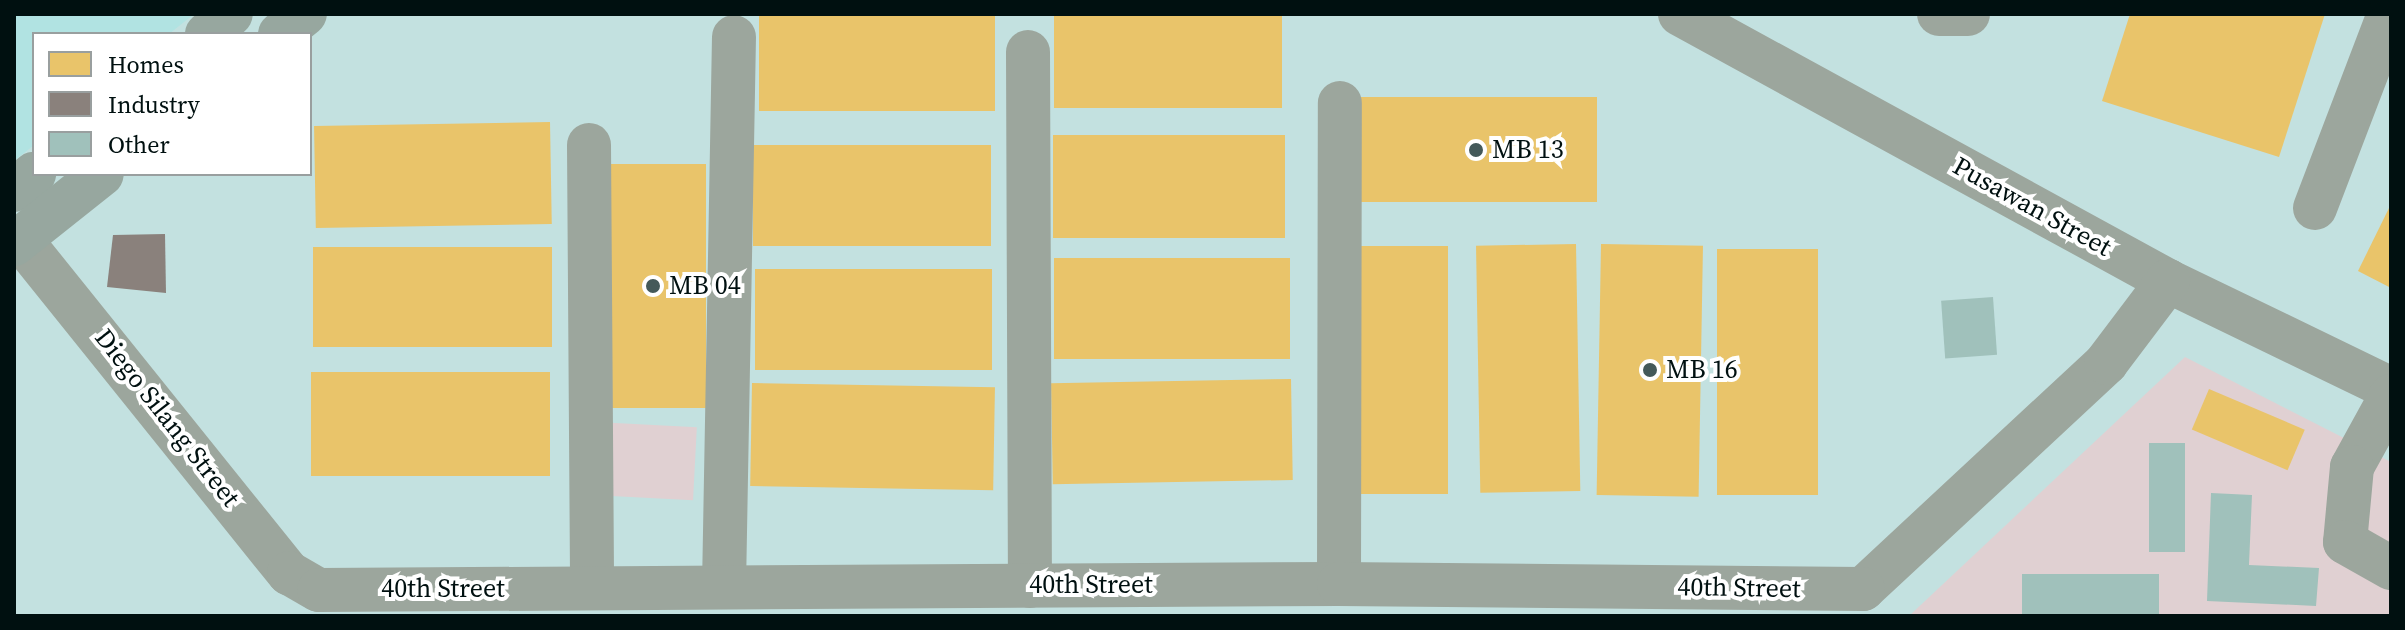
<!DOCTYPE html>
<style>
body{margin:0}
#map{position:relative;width:2405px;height:630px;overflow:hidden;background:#c3e1e0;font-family:"Source Serif 4",serif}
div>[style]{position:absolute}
.built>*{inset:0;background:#b1e3e2}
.green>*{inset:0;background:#e0d0d2;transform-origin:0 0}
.homes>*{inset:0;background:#e9c46a;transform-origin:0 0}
.industry>*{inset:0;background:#8a817c}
.building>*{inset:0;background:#a0c1bb;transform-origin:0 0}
.minor>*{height:44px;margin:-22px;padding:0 22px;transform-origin:22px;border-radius:22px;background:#9ca69d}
.major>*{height:44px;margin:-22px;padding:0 22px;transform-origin:22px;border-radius:22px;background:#97a79f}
.dots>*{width:22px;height:22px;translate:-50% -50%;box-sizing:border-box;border:4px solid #fff;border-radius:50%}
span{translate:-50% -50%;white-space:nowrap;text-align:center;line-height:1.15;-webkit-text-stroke:8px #fff;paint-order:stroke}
.poi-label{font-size:26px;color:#001010}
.left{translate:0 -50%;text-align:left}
.street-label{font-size:26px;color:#001010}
.frame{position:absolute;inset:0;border:16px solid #001010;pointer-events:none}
.legend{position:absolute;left:32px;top:32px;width:280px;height:144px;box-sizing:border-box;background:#fff;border:2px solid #999f9f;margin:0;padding:10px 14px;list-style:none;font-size:24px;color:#001010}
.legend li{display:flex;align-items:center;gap:16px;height:40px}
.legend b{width:40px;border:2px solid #999f9f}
</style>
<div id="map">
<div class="built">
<i style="clip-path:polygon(14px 14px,194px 14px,169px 34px,34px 34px,34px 145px,14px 161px)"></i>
</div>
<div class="green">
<i style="clip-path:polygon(2185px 357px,2391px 462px,2391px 616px,1909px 616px)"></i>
<i style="left:596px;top:422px;width:101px;height:73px;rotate:3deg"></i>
</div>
<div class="homes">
<i style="left:759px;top:14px;width:236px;height:97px"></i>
<i style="left:1054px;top:14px;width:228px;height:94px"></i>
<i style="clip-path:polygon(2130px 14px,2325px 14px,2279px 157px,2102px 101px)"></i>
<i style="left:1597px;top:97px;width:105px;height:242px;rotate:90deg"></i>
<i style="left:550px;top:122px;width:102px;height:236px;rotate:89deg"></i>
<i style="left:1285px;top:135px;width:103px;height:232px;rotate:90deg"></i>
<i style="left:991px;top:145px;width:101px;height:238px;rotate:90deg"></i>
<i style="left:599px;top:164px;width:107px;height:244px"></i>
<i style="clip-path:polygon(2391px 204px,2391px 288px,2358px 271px)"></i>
<i style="left:1576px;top:244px;width:247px;height:100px;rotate:89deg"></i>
<i style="left:1601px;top:244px;width:102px;height:251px;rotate:1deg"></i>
<i style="left:1448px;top:246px;width:248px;height:100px;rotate:90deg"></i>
<i style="left:313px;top:247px;width:239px;height:100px"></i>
<i style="left:1818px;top:249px;width:246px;height:101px;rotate:90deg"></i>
<i style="left:1290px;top:258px;width:101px;height:236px;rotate:90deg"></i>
<i style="left:755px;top:269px;width:237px;height:101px"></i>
<i style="left:550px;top:372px;width:104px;height:239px;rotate:90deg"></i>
<i style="left:1291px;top:379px;width:101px;height:240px;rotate:89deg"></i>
<i style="left:752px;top:383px;width:243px;height:103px;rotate:1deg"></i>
<i style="left:2209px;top:389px;width:104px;height:44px;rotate:23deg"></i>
</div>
<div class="industry">
<i style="clip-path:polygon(165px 234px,166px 293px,107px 287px,113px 235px)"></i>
</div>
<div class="building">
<i style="left:1993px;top:297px;width:58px;height:52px;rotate:86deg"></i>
<i style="left:2149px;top:443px;width:36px;height:109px"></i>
<i style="clip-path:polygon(2211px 493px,2252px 495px,2249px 565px,2319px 568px,2316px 606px,2207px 601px)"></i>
<i style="left:2022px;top:574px;width:137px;height:42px"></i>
</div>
<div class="minor">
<i style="left:1680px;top:14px;width:556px;rotate:28.68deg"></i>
<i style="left:2168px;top:281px;width:248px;rotate:25.8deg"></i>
<i style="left:1939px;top:14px;width:29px"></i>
<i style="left:1028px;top:52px;width:534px;rotate:89.79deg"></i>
<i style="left:589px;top:145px;width:443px;rotate:89.6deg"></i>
<i style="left:2315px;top:208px;width:208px;rotate:-69.1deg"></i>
<i style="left:20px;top:239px;width:429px;rotate:51.2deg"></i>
<i style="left:289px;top:573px;width:34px;rotate:30deg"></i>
<i style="left:2391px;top:396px;width:81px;rotate:118.8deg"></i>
<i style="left:2352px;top:467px;width:75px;rotate:95.3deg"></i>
<i style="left:2345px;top:542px;width:53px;rotate:29.5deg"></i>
<i style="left:1339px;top:584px;width:481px;rotate:-89.9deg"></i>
<i style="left:724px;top:587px;width:550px;rotate:-88.96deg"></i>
<i style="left:1863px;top:589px;width:332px;rotate:-42.9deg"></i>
<i style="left:2106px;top:363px;width:103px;rotate:-52.9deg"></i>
<i style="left:319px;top:590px;width:1020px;rotate:-0.34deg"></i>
<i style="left:1339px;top:584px;width:524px;rotate:0.55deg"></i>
</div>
<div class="major">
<i style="left:207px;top:34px;width:31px;rotate:-40deg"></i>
<i style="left:280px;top:34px;width:32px;rotate:-39deg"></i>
<i style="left:14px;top:190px;width:26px;rotate:-39deg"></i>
<i style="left:14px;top:244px;width:112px;rotate:-38.5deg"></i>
</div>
<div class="dots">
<i style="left:1476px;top:150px;background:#445959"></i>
<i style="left:653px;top:286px;background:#445959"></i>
<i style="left:1650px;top:370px;background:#445959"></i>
</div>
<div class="poi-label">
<span class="left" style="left:1492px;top:150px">MB 13</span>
<span class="left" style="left:669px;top:286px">MB 04</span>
<span class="left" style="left:1666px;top:370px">MB 16</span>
</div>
<div class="street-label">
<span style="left:2032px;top:207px;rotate:29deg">Pusawan Street</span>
<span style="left:167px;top:418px;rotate:52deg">Diego Silang Street</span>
<span style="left:1091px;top:585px">40th Street</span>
<span style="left:1739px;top:588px;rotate:1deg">40th Street</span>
<span style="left:443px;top:589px">40th Street</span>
</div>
<div class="frame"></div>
<ul class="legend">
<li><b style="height:22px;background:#e9c46a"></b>Homes</li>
<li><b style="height:22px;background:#8a817c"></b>Industry</li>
<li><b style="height:22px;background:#a0c1bb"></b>Other</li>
</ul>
</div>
